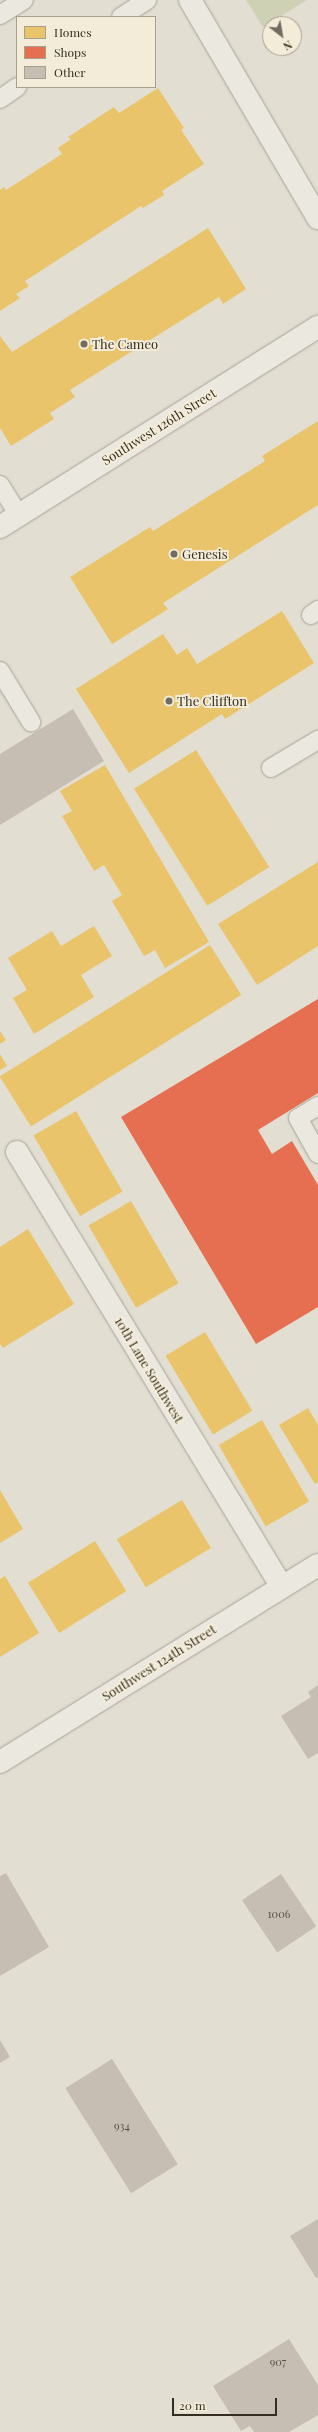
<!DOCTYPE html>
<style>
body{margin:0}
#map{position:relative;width:318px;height:2432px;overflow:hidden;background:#e2ded1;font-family:"Playfair Display",serif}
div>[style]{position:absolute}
.green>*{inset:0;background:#cfd1b5}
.homes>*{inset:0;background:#e9c46a;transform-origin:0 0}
.shops>*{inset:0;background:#e76f51}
.building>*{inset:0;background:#c6beb2;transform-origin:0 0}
.roads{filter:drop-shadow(0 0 1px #a8a399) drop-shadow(0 0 1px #a8a399)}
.lane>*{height:18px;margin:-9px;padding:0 9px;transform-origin:9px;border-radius:9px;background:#ebe8e0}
.street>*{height:22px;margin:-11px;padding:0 11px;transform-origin:11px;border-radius:11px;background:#ebe8e0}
.secondary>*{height:22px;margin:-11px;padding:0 11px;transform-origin:11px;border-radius:11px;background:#ebe8e0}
.dots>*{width:11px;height:11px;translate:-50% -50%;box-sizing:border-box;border:2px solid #f2ecd8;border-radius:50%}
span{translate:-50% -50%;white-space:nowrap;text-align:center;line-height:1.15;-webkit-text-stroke:4px #f2ecd8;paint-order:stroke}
.number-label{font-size:11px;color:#5a5145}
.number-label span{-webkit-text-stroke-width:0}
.poi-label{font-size:13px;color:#362d21}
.left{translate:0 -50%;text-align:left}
.street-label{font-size:13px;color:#362d21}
.legend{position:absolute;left:16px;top:16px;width:140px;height:72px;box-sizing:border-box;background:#f2ecd8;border:1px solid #a7a08f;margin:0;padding:5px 7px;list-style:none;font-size:12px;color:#362d21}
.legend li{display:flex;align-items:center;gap:8px;height:20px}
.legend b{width:20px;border:1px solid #a7a08f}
.north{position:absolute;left:262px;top:16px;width:40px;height:40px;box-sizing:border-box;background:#f2ecd8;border:1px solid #a7a08f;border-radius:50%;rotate:149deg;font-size:11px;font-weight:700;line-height:16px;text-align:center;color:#362d21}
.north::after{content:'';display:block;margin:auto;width:14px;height:18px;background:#726b5f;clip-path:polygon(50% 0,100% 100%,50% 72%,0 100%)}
.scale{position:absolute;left:172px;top:2398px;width:105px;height:18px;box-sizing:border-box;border:2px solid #362d21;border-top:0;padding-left:5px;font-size:12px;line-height:14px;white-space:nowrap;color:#362d21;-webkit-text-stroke:3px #f2ecd8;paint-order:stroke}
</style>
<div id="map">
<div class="green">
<i style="clip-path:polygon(246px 0,307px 0,263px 27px)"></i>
</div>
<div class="homes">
<i style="clip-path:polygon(158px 88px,184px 128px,181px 130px,204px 164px,162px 191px,164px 195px,143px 208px,141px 206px,25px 281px,29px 286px,16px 294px,20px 298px,0 311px,0 190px,4px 187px,6px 190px,62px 154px,58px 148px,71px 139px,68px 137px,114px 107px,119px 113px)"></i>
<i style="clip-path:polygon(208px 228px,246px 289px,223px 304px,219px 297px,70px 390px,75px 397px,50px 413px,54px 419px,11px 446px,0 428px,0 336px,12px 352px)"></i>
<i style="clip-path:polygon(318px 421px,318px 505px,163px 603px,168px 609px,112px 644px,70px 577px,150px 527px,153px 531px,265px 461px,262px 456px)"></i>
<i style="clip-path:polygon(282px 611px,314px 663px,225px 719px,222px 714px,129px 773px,76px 689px,163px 634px,177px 655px,187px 648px,197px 664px)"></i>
<i style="left:196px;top:750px;width:138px;height:73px;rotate:58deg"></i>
<i style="clip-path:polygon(105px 765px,209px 942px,165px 968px,155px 950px,144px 956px,112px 901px,122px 895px,104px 865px,94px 871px,62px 816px,72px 811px,60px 791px)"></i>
<i style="clip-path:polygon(318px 862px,318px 946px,257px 985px,218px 924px)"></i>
<i style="clip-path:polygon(94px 926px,112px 956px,81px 975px,94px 997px,34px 1034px,13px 998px,27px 990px,8px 958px,52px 931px,61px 946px)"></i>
<i style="left:210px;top:945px;width:59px;height:248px;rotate:58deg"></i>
<i style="clip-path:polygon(0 1031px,6px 1040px,0 1044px)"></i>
<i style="clip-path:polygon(0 1054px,7px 1066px,0 1070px)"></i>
<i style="left:76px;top:1111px;width:93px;height:49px;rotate:60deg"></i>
<i style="left:131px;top:1201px;width:95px;height:49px;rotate:60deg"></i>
<i style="clip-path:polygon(28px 1229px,74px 1304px,3px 1348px,0 1344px,0 1247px)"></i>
<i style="left:205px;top:1332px;width:92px;height:46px;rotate:59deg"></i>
<i style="clip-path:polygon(308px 1408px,318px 1425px,318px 1482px,315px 1484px,279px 1425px)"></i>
<i style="left:262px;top:1420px;width:94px;height:50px;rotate:60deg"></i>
<i style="clip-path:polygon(0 1490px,23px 1529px,0 1543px)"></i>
<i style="left:182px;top:1500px;width:56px;height:76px;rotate:59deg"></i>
<i style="left:95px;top:1541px;width:59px;height:79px;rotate:58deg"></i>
<i style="clip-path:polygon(5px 1576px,39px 1633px,0 1657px,0 1579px)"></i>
</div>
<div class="shops">
<i style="clip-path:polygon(318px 999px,318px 1093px,258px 1130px,272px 1154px,292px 1141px,318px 1185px,318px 1307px,256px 1344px,121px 1117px)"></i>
</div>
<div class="building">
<i style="clip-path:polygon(73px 709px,104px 761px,0 825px,0 754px)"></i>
<i style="clip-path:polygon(318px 1685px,318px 1753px,308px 1759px,281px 1716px,311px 1697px,308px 1692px)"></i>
<i style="clip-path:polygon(6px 1873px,49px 1947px,0 1976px,0 1876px)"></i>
<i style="left:281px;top:1874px;width:63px;height:47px;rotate:56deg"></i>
<i style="clip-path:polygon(0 2040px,10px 2057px,0 2063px)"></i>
<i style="left:112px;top:2059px;width:124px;height:55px;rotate:58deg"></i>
<i style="clip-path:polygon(318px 2219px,318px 2277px,316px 2278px,290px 2236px)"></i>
<i style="clip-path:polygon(289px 2339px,318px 2385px,318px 2415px,289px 2432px,254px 2432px,250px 2426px,241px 2431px,213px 2386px)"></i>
</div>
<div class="roads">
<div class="lane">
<i style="left:0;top:15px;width:28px;rotate:-32deg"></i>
<i style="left:121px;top:17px;width:31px;rotate:-33deg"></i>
<i style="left:0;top:99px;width:21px;rotate:-35deg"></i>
<i style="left:0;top:485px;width:36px;rotate:58deg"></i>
<i style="left:311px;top:615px;width:9px;rotate:-36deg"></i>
<i style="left:0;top:671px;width:60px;rotate:58.7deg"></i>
<i style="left:271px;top:768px;width:55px;rotate:-30.8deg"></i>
<i style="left:318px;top:1106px;width:23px;rotate:149deg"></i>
<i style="left:298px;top:1118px;width:41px;rotate:60.9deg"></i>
</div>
<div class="street">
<i style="left:0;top:527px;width:376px;rotate:-32.2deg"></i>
<i style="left:17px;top:1152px;width:509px;rotate:58.65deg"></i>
<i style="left:0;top:1762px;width:374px;rotate:-31.8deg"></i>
</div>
<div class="secondary">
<i style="left:190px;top:0;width:253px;rotate:59.6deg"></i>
</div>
</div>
<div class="dots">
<i style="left:84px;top:344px;background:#726b5f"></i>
<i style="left:174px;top:554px;background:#726b5f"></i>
<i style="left:169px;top:701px;background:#726b5f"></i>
</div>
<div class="number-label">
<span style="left:279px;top:1914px">1006</span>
<span style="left:122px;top:2126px">934</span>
<span style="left:278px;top:2362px">907</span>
</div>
<div class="poi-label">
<span class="left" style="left:92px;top:344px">The Cameo</span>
<span class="left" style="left:182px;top:554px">Genesis</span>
<span class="left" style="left:177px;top:701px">The Cliffton</span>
</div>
<div class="street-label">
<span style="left:159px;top:427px;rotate:-32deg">Southwest 126th Street</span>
<span style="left:149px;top:1370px;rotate:59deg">10th Lane Southwest</span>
<span style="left:159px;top:1663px;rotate:-32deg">Southwest 124th Street</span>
</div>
<ul class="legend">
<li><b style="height:11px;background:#e9c46a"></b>Homes</li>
<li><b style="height:11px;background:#e76f51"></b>Shops</li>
<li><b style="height:11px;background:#c6beb2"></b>Other</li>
</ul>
<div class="north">N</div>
<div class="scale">20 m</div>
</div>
